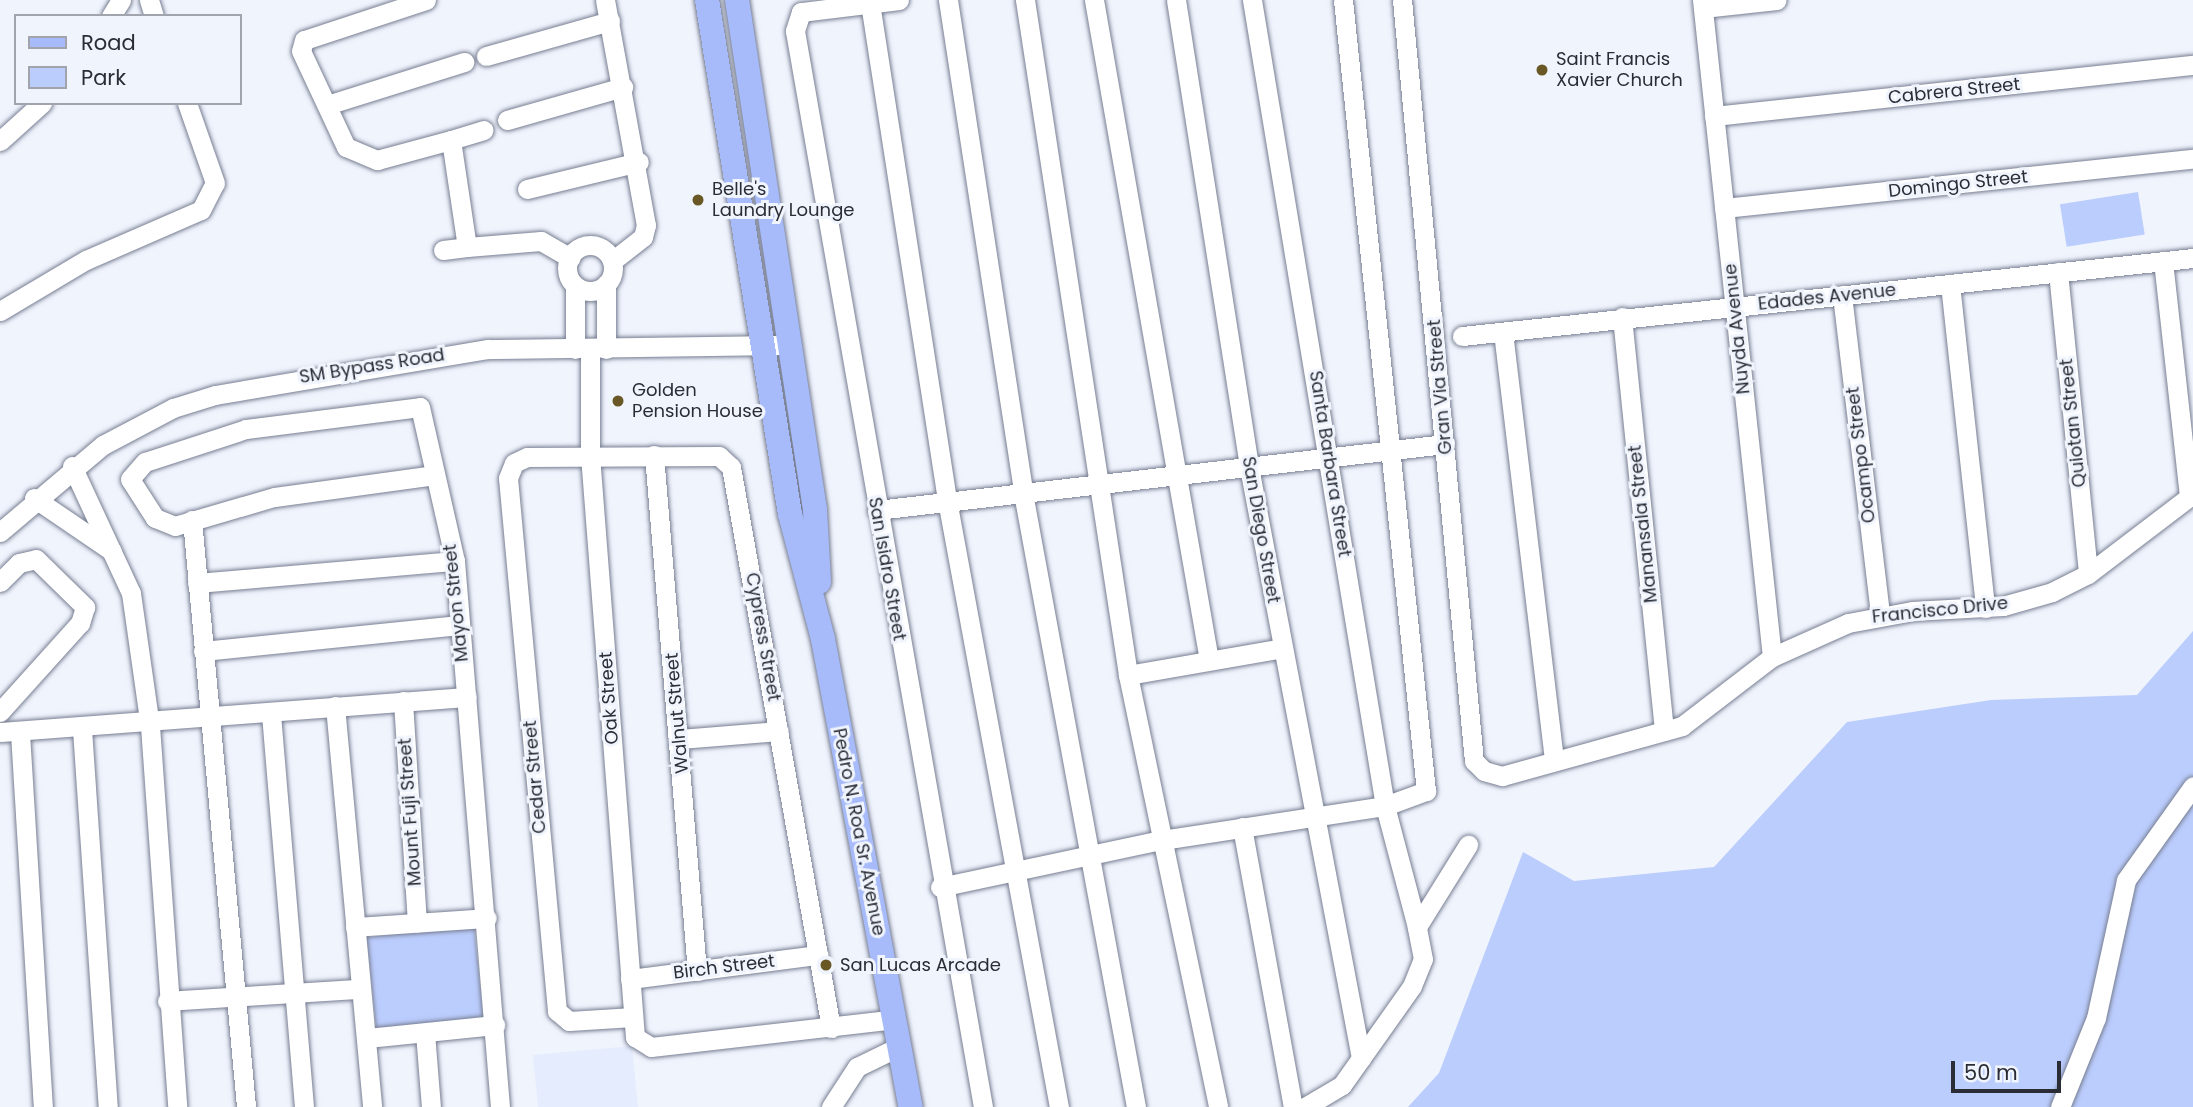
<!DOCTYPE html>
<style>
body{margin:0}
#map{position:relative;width:2193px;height:1107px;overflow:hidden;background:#f0f4fd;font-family:Poppins,sans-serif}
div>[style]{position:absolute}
.built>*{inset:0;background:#e5ecfd}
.green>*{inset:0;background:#bbcdfd;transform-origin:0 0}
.roads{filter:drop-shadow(0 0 2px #777e92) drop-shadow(0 0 2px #777e92)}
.minor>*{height:19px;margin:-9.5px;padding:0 9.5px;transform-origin:9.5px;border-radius:9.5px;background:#fff}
.minor>.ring{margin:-9.5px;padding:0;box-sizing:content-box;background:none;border:19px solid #fff;border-radius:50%}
.major>*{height:24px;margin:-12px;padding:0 12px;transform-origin:12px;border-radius:12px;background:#a7bbfb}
.dots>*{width:19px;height:19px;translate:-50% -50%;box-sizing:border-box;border:4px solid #f0f4fd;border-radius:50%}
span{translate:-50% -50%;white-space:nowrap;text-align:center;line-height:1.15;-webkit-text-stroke:6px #f0f4fd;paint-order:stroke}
.poi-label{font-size:18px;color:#2a2d36}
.left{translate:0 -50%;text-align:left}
.street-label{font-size:18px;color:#2a2d36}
.legend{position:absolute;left:14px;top:14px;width:228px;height:91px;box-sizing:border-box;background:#f0f4fd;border:2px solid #a1a4ad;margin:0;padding:9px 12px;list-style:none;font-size:21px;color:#2a2d36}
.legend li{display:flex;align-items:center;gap:14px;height:35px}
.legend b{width:35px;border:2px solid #a1a4ad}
.scale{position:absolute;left:1951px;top:1061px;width:110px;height:32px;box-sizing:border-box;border:4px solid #2a2d36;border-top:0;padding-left:9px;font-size:21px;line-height:24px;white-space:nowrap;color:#2a2d36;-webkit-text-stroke:5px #f0f4fd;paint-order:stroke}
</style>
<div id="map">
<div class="built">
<i style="clip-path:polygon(632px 1046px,638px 1107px,538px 1107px,533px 1055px)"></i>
</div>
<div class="green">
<i style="left:2138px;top:192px;width:43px;height:79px;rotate:81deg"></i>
<i style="clip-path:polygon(2193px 631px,2193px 1107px,1408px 1107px,1439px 1073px,1523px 852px,1574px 881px,1714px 867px,1847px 722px,1991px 700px,2137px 695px)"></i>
<i style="left:474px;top:926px;width:97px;height:108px;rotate:84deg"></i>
</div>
<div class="roads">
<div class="minor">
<i style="left:149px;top:0;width:17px;rotate:73deg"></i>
<i style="left:426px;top:0;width:128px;rotate:161.8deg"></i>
<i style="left:304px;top:40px;width:11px;rotate:105deg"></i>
<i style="left:301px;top:51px;width:106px;rotate:64.9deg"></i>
<i style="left:346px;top:147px;width:34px;rotate:23deg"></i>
<i style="left:377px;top:160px;width:77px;rotate:-15.1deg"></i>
<i style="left:451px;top:140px;width:108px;rotate:81.5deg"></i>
<i style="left:467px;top:247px;width:74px;rotate:-4.6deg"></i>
<i style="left:541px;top:241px;width:34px;rotate:30deg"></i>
<i style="left:605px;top:0;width:229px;rotate:79.7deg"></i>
<i style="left:646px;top:225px;width:12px;rotate:104deg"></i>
<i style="left:643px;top:237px;width:39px;rotate:142deg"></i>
<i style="left:899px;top:0;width:99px;rotate:173deg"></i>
<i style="left:801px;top:12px;width:20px;rotate:108deg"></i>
<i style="left:795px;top:31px;width:1092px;rotate:80.09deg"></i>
<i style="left:948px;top:0;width:499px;rotate:81.3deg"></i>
<i style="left:1023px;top:493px;width:624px;rotate:79.57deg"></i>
<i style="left:1025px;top:0;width:683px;rotate:81.32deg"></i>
<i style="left:1128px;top:675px;width:441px;rotate:78.2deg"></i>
<i style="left:1094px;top:0;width:670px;rotate:80.12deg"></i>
<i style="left:1176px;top:0;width:473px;rotate:81.1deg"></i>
<i style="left:1249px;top:467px;width:602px;rotate:79.27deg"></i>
<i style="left:1252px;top:0;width:817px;rotate:80.63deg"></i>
<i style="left:1385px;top:806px;width:125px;rotate:75.2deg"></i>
<i style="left:1402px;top:0;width:764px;rotate:84.6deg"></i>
<i style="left:1474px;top:761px;width:14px;rotate:45deg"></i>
<i style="left:1484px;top:771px;width:19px;rotate:16deg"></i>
<i style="left:1502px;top:776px;width:187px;rotate:-15.5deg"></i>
<i style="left:1682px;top:726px;width:113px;rotate:-37.5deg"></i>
<i style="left:1772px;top:657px;width:83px;rotate:-24.1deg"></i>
<i style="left:1848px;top:623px;width:65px;rotate:-10.6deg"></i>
<i style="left:1912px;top:611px;width:91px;rotate:-3.1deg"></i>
<i style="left:2003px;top:606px;width:51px;rotate:-15.9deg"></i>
<i style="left:2052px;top:592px;width:40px;rotate:-26.6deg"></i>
<i style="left:2088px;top:574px;width:132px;rotate:-37.3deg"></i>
<i style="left:1702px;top:0;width:661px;rotate:83.92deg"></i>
<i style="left:870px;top:3px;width:503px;rotate:81.19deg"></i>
<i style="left:947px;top:500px;width:617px;rotate:79.55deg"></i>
<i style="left:1703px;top:8px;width:74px;rotate:-6.2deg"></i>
<i style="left:111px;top:16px;width:19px;rotate:-58deg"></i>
<i style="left:486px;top:56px;width:129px;rotate:-15.8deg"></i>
<i style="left:327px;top:105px;width:144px;rotate:-17.4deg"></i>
<i style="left:1714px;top:116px;width:482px;rotate:-6.1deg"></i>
<i style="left:507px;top:120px;width:121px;rotate:-15.9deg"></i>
<i style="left:451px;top:140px;width:34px;rotate:-17deg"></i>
<i style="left:0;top:141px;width:57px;rotate:-42.1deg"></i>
<i style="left:527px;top:189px;width:115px;rotate:-13.6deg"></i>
<i style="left:1724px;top:208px;width:472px;rotate:-6deg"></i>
<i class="ring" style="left:567px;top:245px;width:27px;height:27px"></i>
<i style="left:443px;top:250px;width:24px;rotate:-7deg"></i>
<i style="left:2163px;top:261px;width:235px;rotate:83.7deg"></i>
<i style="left:2058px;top:272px;width:303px;rotate:84.3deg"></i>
<i style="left:1950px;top:284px;width:326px;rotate:83.8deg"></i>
<i style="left:575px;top:286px;width:63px;rotate:90deg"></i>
<i style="left:1842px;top:295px;width:321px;rotate:83.2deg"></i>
<i style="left:0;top:311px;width:100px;rotate:-30.7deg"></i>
<i style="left:86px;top:260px;width:125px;rotate:-23.5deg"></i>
<i style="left:201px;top:210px;width:30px;rotate:-63deg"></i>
<i style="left:215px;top:183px;width:85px;rotate:-109.3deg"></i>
<i style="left:1622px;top:317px;width:416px;rotate:84.2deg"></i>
<i style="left:1503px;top:332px;width:430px;rotate:83.2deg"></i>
<i style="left:1462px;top:336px;width:735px;rotate:-6.09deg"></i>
<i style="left:590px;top:349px;width:106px;rotate:90deg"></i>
<i style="left:590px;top:455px;width:584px;rotate:85.58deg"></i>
<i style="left:635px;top:1037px;width:19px;rotate:32deg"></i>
<i style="left:651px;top:1047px;width:246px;rotate:-6.5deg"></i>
<i style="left:606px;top:349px;width:65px;rotate:-90deg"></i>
<i style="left:654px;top:455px;width:518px;rotate:85.24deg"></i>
<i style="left:72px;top:466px;width:140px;rotate:65.1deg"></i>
<i style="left:131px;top:593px;width:134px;rotate:81.9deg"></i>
<i style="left:150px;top:726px;width:382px;rotate:85.9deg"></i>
<i style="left:435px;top:475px;width:162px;rotate:172.2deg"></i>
<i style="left:274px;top:497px;width:103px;rotate:163.7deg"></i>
<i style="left:175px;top:526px;width:22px;rotate:-158deg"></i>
<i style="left:155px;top:518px;width:46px;rotate:-122.7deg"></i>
<i style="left:130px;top:479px;width:23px;rotate:-49deg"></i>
<i style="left:145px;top:462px;width:106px;rotate:-18.1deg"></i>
<i style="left:246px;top:429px;width:175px;rotate:-7.2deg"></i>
<i style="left:420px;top:407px;width:158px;rotate:77.2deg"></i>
<i style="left:455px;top:561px;width:548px;rotate:85.29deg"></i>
<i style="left:34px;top:498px;width:94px;rotate:34.2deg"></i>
<i style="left:877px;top:510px;width:572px;rotate:-6.63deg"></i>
<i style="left:192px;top:520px;width:589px;rotate:84.74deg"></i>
<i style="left:0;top:532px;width:135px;rotate:-40.2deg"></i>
<i style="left:103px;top:445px;width:79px;rotate:-27.9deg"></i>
<i style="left:173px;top:408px;width:44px;rotate:-17.2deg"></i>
<i style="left:215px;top:395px;width:277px;rotate:-9.6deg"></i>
<i style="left:488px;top:349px;width:301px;rotate:-0.8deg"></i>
<i style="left:0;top:582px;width:27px;rotate:-45deg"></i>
<i style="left:19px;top:563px;width:17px;rotate:-13deg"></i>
<i style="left:36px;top:559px;width:69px;rotate:44.4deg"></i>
<i style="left:85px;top:607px;width:17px;rotate:107deg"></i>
<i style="left:80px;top:623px;width:120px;rotate:132deg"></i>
<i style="left:197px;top:583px;width:259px;rotate:-4.9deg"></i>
<i style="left:203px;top:651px;width:255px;rotate:-5.8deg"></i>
<i style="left:1128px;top:675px;width:156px;rotate:-9.9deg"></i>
<i style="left:403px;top:701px;width:222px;rotate:86.4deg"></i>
<i style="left:335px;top:706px;width:403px;rotate:84.7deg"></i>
<i style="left:271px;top:714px;width:394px;rotate:85.2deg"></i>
<i style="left:82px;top:729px;width:379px;rotate:86.1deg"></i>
<i style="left:0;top:732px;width:468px;rotate:-4.3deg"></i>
<i style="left:20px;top:733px;width:375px;rotate:86.5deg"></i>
<i style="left:680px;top:739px;width:99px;rotate:-4.6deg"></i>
<i style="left:1242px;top:827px;width:285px;rotate:79.7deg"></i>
<i style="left:940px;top:887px;width:227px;rotate:-12deg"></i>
<i style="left:1162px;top:840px;width:226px;rotate:-8.7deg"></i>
<i style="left:1385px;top:806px;width:44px;rotate:-20.1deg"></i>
<i style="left:1426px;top:791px;width:795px;rotate:-95.99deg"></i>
<i style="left:355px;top:927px;width:132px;rotate:-3.9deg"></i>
<i style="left:630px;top:979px;width:190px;rotate:-7.3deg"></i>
<i style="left:167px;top:1001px;width:192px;rotate:-3.6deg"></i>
<i style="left:633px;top:1017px;width:64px;rotate:176.4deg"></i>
<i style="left:569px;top:1021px;width:16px;rotate:-140deg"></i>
<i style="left:557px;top:1011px;width:535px;rotate:-95.25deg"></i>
<i style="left:508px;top:478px;width:16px;rotate:-68deg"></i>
<i style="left:514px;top:463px;width:14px;rotate:-25deg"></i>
<i style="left:527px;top:457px;width:192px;rotate:-0.3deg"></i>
<i style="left:719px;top:456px;width:16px;rotate:43deg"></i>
<i style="left:731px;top:467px;width:570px;rotate:79.89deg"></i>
<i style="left:425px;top:1033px;width:74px;rotate:85.4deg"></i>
<i style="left:367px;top:1038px;width:129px;rotate:-5.8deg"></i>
<i style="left:831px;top:1107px;width:48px;rotate:-57deg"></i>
<i style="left:857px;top:1067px;width:48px;rotate:-26deg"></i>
<i style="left:1305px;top:1107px;width:43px;rotate:-30.7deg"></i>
<i style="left:1342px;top:1085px;width:121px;rotate:-54.7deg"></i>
<i style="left:1412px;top:986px;width:29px;rotate:-68deg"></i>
<i style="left:1423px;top:959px;width:33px;rotate:-101deg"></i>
<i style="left:1417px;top:927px;width:97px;rotate:-58.1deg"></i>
<i style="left:2060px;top:1107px;width:96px;rotate:-68deg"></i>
<i style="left:2096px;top:1018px;width:141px;rotate:-77.7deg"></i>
<i style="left:2126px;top:880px;width:115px;rotate:-54.5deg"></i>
</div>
<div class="major">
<i style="left:707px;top:0;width:521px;rotate:80.83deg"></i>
<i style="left:790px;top:514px;width:129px;rotate:75.2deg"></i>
<i style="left:823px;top:639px;width:476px;rotate:79.4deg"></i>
<i style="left:737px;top:0;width:516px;rotate:81.3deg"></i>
<i style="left:815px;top:510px;width:72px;rotate:86.8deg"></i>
</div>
</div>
<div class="dots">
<i style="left:1542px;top:70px;background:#695725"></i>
<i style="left:698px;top:200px;background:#695725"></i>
<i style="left:618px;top:401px;background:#695725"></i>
<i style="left:826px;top:965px;background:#695725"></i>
</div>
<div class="poi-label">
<span class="left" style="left:1556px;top:70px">Saint Francis<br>Xavier Church</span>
<span class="left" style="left:712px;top:200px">Belle's<br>Laundry Lounge</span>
<span class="left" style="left:632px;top:401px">Golden<br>Pension House</span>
<span class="left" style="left:840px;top:965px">San Lucas Arcade</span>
</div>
<div class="street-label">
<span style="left:1954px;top:91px;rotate:-6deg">Cabrera Street</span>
<span style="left:1958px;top:184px;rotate:-6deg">Domingo Street</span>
<span style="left:1827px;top:297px;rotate:-6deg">Edades Avenue</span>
<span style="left:1737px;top:329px;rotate:-96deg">Nuyda Avenue</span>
<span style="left:372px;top:366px;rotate:-9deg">SM Bypass Road</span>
<span style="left:1440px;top:387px;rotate:-95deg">Gran Via Street</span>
<span style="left:2073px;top:423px;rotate:-96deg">Quiotan Street</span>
<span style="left:1861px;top:455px;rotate:-97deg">Ocampo Street</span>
<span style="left:1330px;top:464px;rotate:81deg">Santa Barbara Street</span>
<span style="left:1643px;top:524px;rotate:-96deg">Manansala Street</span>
<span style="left:1261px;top:530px;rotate:80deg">San Diego Street</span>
<span style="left:887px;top:569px;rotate:80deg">San Isidro Street</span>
<span style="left:456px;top:603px;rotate:-96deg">Mayon Street</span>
<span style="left:1940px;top:610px;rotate:-6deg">Francisco Drive</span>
<span style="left:763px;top:637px;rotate:80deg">Cypress Street</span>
<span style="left:609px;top:698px;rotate:-94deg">Oak Street</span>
<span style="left:677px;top:713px;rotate:-95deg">Walnut Street</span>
<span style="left:535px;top:777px;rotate:-95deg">Cedar Street</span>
<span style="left:410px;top:812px;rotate:-94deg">Mount Fuji Street</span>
<span style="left:859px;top:832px;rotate:79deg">Pedro N. Roa Sr. Avenue</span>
<span style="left:724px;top:967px;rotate:-7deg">Birch Street</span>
</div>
<ul class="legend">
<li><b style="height:9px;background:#a7bbfb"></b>Road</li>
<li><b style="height:19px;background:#bbcdfd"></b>Park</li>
</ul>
<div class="scale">50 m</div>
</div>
